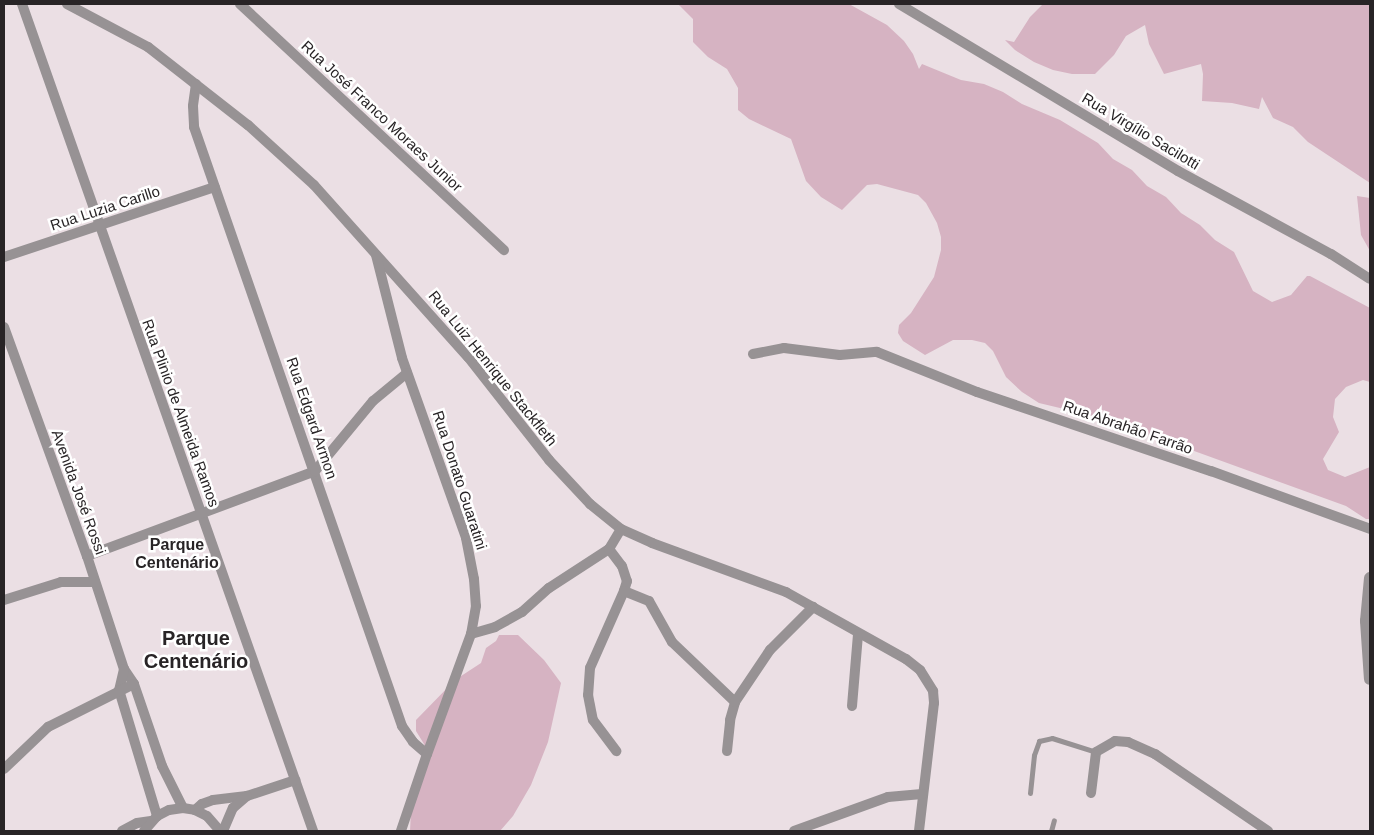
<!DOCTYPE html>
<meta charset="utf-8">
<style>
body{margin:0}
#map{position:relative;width:1374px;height:835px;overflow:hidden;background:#ebdfe4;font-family:Arial,sans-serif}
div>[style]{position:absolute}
.green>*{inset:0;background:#d6b3c2}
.service>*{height:5px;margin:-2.5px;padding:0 2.5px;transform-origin:2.5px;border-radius:2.5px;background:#979294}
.minor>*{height:10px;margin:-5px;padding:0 5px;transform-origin:5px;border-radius:5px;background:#979294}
.tertiary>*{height:12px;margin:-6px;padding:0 6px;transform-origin:6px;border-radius:6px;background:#979294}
span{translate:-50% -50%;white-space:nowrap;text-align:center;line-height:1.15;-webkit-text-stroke:5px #fff;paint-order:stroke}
.street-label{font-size:15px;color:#282426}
.neighbourhood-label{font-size:16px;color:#282426;font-weight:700}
.district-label{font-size:20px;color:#282426;font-weight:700}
.frame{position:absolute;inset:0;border:5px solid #282426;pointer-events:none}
</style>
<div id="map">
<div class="green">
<i style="clip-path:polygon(678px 4px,849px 4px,887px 25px,904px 41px,913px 54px,919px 69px,922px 64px,961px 80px,984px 84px,1003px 92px,1022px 104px,1060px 120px,1098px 143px,1113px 159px,1132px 170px,1147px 186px,1166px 197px,1181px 213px,1200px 225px,1215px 240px,1234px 252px,1253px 291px,1272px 302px,1291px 295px,1307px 276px,1310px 276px,1370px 308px,1370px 382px,1363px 380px,1346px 387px,1335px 399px,1333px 417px,1339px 432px,1323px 459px,1328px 470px,1345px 477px,1370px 467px,1370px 519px,1366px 519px,1346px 506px,1106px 419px,1039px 403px,1022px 392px,1006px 377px,993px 351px,985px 343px,972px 340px,953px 340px,925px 355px,903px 341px,898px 333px,899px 325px,911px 313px,934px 277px,941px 250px,941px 237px,937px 223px,926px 203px,918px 195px,877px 184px,867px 185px,842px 210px,821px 197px,806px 181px,791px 139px,749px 119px,738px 110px,738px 88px,727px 69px,708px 57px,693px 42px,693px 19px)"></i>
<i style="clip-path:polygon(1043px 4px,1370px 4px,1370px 183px,1308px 142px,1293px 127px,1273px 118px,1262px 97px,1259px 109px,1232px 103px,1202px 101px,1203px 74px,1201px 64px,1164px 74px,1149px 44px,1145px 25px,1126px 36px,1114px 55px,1095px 74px,1072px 74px,1053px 70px,1034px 62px,1015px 50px,1005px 40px,1014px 42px,1030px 17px)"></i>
<i style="clip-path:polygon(1357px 196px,1370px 198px,1370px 251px,1361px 235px)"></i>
<i style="clip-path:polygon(499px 635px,518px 635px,544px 660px,561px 683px,548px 742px,531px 785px,513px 816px,500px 831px,410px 831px,411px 810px,426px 753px,424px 744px,416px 731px,416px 720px,455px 680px,481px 663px,486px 648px,496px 641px)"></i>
</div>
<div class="service">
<i style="left:1030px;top:793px;width:38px;rotate:-84deg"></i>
<i style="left:1034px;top:755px;width:15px;rotate:-70deg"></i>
<i style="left:1039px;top:741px;width:13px;rotate:-13deg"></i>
<i style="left:1052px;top:738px;width:46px;rotate:17.7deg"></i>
<i style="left:1051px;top:831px;width:11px;rotate:-75deg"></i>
</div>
<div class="minor">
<i style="left:22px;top:4px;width:877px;rotate:70.61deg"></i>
<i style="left:67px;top:4px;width:92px;rotate:28deg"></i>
<i style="left:148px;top:47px;width:127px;rotate:38deg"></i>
<i style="left:248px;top:125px;width:89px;rotate:42.3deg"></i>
<i style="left:314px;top:185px;width:231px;rotate:48.2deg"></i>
<i style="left:468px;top:357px;width:131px;rotate:51.8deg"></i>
<i style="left:549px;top:460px;width:60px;rotate:47deg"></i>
<i style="left:590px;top:504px;width:40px;rotate:39deg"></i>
<i style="left:621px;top:529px;width:34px;rotate:24deg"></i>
<i style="left:652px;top:543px;width:143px;rotate:20.1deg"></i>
<i style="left:786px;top:592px;width:137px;rotate:29.2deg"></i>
<i style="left:906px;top:659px;width:18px;rotate:38deg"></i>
<i style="left:920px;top:670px;width:25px;rotate:58deg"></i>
<i style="left:933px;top:691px;width:12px;rotate:85deg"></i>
<i style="left:934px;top:703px;width:129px;rotate:96.7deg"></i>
<i style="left:240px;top:4px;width:361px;rotate:43deg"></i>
<i style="left:899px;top:4px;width:325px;rotate:30.9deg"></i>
<i style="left:1178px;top:171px;width:174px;rotate:28.5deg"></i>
<i style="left:1331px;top:254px;width:46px;rotate:32.7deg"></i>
<i style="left:196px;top:84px;width:22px;rotate:98deg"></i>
<i style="left:193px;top:106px;width:21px;rotate:87deg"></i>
<i style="left:194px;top:127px;width:634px;rotate:70.85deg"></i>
<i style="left:402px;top:726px;width:19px;rotate:55deg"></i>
<i style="left:413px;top:742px;width:18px;rotate:41deg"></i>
<i style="left:376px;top:255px;width:106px;rotate:75.8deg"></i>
<i style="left:402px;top:358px;width:191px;rotate:70.4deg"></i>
<i style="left:466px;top:538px;width:42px;rotate:79deg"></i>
<i style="left:474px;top:579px;width:27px;rotate:86deg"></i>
<i style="left:476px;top:606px;width:28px;rotate:100deg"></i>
<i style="left:471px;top:634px;width:128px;rotate:110.1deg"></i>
<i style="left:427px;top:754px;width:81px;rotate:108.7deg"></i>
<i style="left:4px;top:257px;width:222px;rotate:-18.4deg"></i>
<i style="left:4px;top:327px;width:244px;rotate:70.1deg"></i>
<i style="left:87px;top:556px;width:119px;rotate:71.9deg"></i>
<i style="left:124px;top:669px;width:18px;rotate:56deg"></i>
<i style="left:134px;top:684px;width:87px;rotate:71.1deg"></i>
<i style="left:162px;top:766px;width:47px;rotate:63.4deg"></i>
<i style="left:753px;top:354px;width:32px;rotate:-11deg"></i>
<i style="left:784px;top:348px;width:56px;rotate:7.1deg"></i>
<i style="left:840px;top:355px;width:37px;rotate:-5deg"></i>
<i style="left:877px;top:352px;width:108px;rotate:21.8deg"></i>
<i style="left:977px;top:392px;width:247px;rotate:18.7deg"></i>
<i style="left:1211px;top:471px;width:169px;rotate:20deg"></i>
<i style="left:609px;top:549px;width:21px;rotate:53deg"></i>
<i style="left:622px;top:566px;width:16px;rotate:72deg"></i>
<i style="left:627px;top:581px;width:10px;rotate:107deg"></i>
<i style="left:624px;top:591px;width:84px;rotate:113.8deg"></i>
<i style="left:590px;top:668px;width:27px;rotate:94deg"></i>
<i style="left:588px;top:695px;width:25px;rotate:79deg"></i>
<i style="left:593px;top:720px;width:39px;rotate:53deg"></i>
<i style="left:87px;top:556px;width:243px;rotate:-20.4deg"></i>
<i style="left:315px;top:471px;width:91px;rotate:-50.4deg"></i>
<i style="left:373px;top:401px;width:44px;rotate:-39.5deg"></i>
<i style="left:624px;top:591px;width:27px;rotate:22deg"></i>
<i style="left:649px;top:601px;width:47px;rotate:60.7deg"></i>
<i style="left:672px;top:642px;width:87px;rotate:43.6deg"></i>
<i style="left:4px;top:600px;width:60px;rotate:-17.5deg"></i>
<i style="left:61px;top:582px;width:34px"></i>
<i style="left:471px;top:634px;width:25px;rotate:-16deg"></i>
<i style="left:495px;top:627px;width:31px;rotate:-29deg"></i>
<i style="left:522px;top:612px;width:36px;rotate:-42deg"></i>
<i style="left:549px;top:588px;width:72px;rotate:-33deg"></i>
<i style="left:609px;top:549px;width:23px;rotate:-59deg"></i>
<i style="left:124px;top:669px;width:22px;rotate:103deg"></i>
<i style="left:119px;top:690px;width:132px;rotate:73.2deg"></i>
<i style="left:852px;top:706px;width:72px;rotate:-85.2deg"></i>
<i style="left:727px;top:751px;width:31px;rotate:-84deg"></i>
<i style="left:730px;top:720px;width:19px;rotate:-74deg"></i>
<i style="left:735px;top:702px;width:63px;rotate:-56.1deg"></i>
<i style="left:770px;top:650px;width:61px;rotate:-45deg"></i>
<i style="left:4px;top:769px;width:61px;rotate:-43.7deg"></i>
<i style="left:48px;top:727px;width:96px;rotate:-26.6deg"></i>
<i style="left:1091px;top:793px;width:41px;rotate:-83deg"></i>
<i style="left:1096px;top:752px;width:22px;rotate:-30deg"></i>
<i style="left:1115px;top:741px;width:13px;rotate:4deg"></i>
<i style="left:1128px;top:742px;width:30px;rotate:24deg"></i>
<i style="left:1155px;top:754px;width:137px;rotate:34.3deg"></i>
<i style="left:195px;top:810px;width:9px;rotate:-41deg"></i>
<i style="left:202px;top:804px;width:12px;rotate:-20deg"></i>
<i style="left:213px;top:800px;width:34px;rotate:-7deg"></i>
<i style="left:247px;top:796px;width:51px;rotate:-18.4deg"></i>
<i style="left:122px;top:831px;width:17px;rotate:-28deg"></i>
<i style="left:137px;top:823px;width:14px;rotate:-8deg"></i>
<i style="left:144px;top:831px;width:20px;rotate:-49deg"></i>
<i style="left:157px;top:816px;width:13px;rotate:-27deg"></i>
<i style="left:169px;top:810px;width:14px;rotate:-8deg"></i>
<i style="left:183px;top:808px;width:12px;rotate:9deg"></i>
<i style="left:195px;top:810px;width:13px;rotate:27deg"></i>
<i style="left:207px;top:816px;width:20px;rotate:49deg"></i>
<i style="left:223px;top:831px;width:25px;rotate:-67deg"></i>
<i style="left:233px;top:808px;width:18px;rotate:-41deg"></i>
<i style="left:794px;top:831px;width:100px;rotate:-19.9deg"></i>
<i style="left:888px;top:797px;width:34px;rotate:-5deg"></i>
</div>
<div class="tertiary">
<i style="left:1370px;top:578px;width:43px;rotate:95.3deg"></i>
<i style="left:1366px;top:621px;width:58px;rotate:86.1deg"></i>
</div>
<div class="street-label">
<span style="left:382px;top:116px;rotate:43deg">Rua José Franco Moraes Junior</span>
<span style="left:1141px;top:131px;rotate:31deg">Rua Virgílio Sacilotti</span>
<span style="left:105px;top:208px;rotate:-18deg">Rua Luzia Carillo</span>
<span style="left:493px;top:368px;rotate:51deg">Rua Luiz Henrique Stackfleth</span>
<span style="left:181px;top:413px;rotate:70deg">Rua Plinio de Almeida Ramos</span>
<span style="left:312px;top:418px;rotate:71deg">Rua Edgard Armon</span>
<span style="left:1128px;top:427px;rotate:19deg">Rua Abrahão Farrão</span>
<span style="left:460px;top:480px;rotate:72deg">Rua Donato Guaratini</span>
<span style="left:79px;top:492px;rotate:70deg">Avenida José Rossi</span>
</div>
<div class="neighbourhood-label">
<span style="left:177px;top:554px">Parque<br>Centenário</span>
</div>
<div class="district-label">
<span style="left:196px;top:650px">Parque<br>Centenário</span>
</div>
<div class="frame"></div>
</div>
